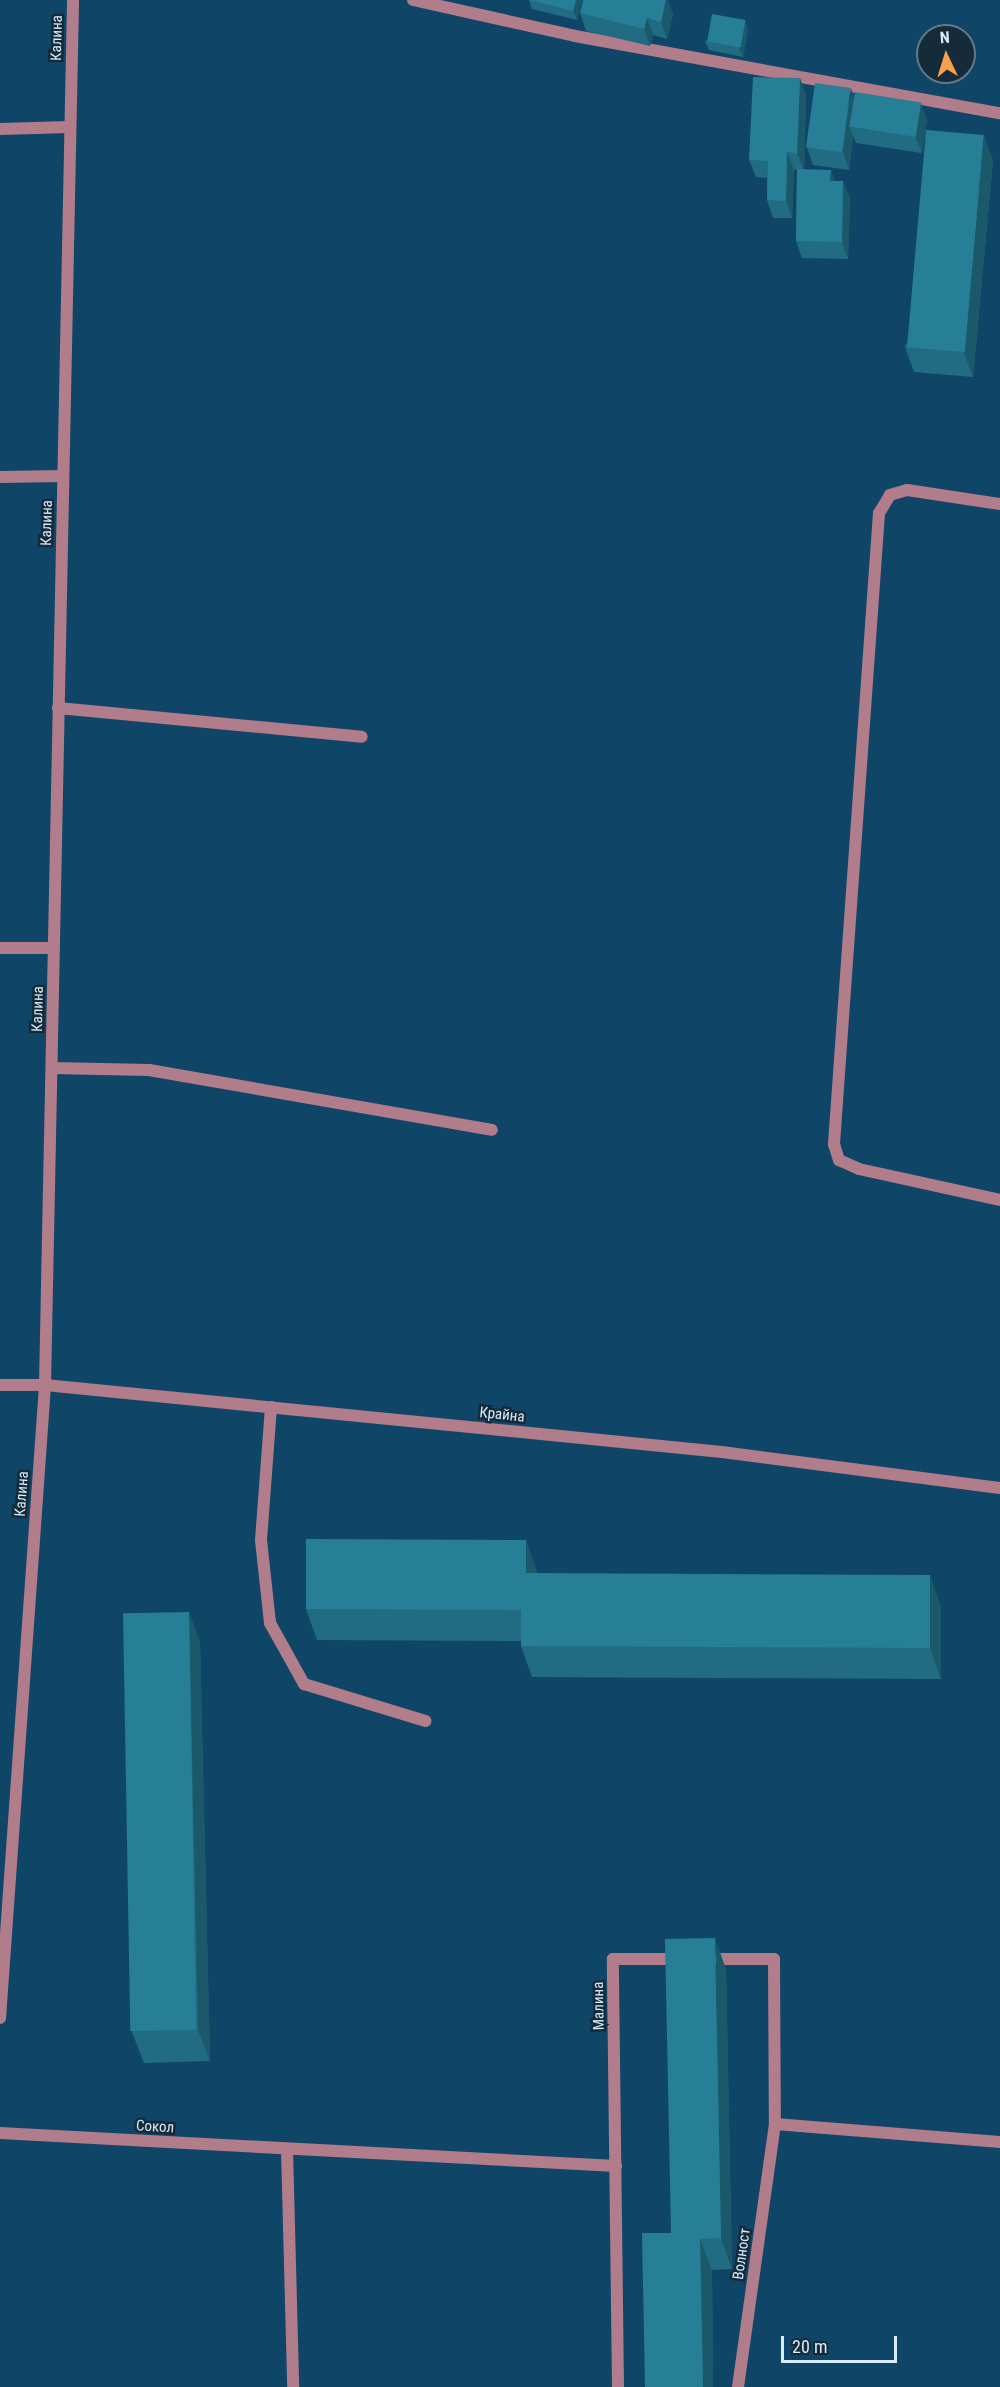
<!DOCTYPE html>
<meta charset="utf-8">
<style>
body{margin:0}
#map{position:relative;width:1000px;height:2387px;overflow:hidden;background:#0f4668;font-family:"Roboto Condensed",sans-serif}
div>[style]{position:absolute}
.service>*{height:12px;margin:-6px;padding:0 6px;transform-origin:6px;border-radius:6px;background:#b17d8b}
.pedestrian>*{height:12px;margin:-6px;padding:0 6px;transform-origin:6px;border-radius:6px;background:#b17d8b}
.minor>*{height:12px;margin:-6px;padding:0 6px;transform-origin:6px;border-radius:6px;background:#b17d8b}
.tertiary>*{height:12px;margin:-6px;padding:0 6px;transform-origin:6px;border-radius:6px;background:#b17d8b}
.wall>*{inset:0;background:#216c82}
.shaded-wall>*{inset:0;background:#1b586a}
.building>*{inset:0;background:#267e97;transform-origin:0 0}
span{translate:-50% -50%;white-space:nowrap;text-align:center;line-height:1.15;-webkit-text-stroke:5px #152b3a;paint-order:stroke}
.street-label{font-size:15px;color:#d7ecfd}
.north{position:absolute;left:916px;top:24px;width:60px;height:60px;box-sizing:border-box;background:#152b3a;border:2px solid #637888;border-radius:50%;rotate:356deg;font-size:16px;font-weight:700;line-height:24px;text-align:center;color:#d7ecfd}
.north::after{content:'';display:block;margin:auto;width:21px;height:27px;background:#f8a04b;clip-path:polygon(50% 0,100% 100%,50% 72%,0 100%)}
.scale{position:absolute;left:781px;top:2336px;width:116px;height:27px;box-sizing:border-box;border:3px solid #d7ecfd;border-top:0;padding-left:8px;font-size:18px;line-height:21px;white-space:nowrap;color:#d7ecfd;-webkit-text-stroke:4px #152b3a;paint-order:stroke}
</style>
<div id="map">
<div class="service">
<i style="left:413px;top:0;width:166px;rotate:12.5deg"></i>
<i style="left:575px;top:36px;width:432px;rotate:10.3deg"></i>
<i style="left:1000px;top:504px;width:94px;rotate:-171.4deg"></i>
<i style="left:907px;top:490px;width:18px;rotate:164deg"></i>
<i style="left:890px;top:495px;width:21px;rotate:121deg"></i>
<i style="left:879px;top:513px;width:633px;rotate:94.08deg"></i>
<i style="left:834px;top:1144px;width:17px;rotate:73deg"></i>
<i style="left:839px;top:1160px;width:22px;rotate:24deg"></i>
<i style="left:859px;top:1169px;width:144px;rotate:12.4deg"></i>
<i style="left:271px;top:1407px;width:133px;rotate:94.3deg"></i>
<i style="left:261px;top:1540px;width:83px;rotate:83.8deg"></i>
<i style="left:270px;top:1623px;width:70px;rotate:60.9deg"></i>
<i style="left:304px;top:1684px;width:127px;rotate:16.9deg"></i>
</div>
<div class="pedestrian">
<i style="left:709px;top:1959px;width:65px"></i>
<i style="left:774px;top:1959px;width:165px;rotate:89.7deg"></i>
<i style="left:775px;top:2124px;width:226px;rotate:4.6deg"></i>
<i style="left:0;top:2133px;width:617px;rotate:3.07deg"></i>
<i style="left:287px;top:2150px;width:237px;rotate:88.5deg"></i>
<i style="left:618px;top:2387px;width:428px;rotate:-90.7deg"></i>
<i style="left:613px;top:1959px;width:69px"></i>
<i style="left:738px;top:2387px;width:266px;rotate:-82deg"></i>
</div>
<div class="minor">
<i style="left:0;top:129px;width:70px;rotate:-1.6deg"></i>
<i style="left:0;top:477px;width:63px;rotate:-0.9deg"></i>
<i style="left:58px;top:708px;width:305px;rotate:5.4deg"></i>
<i style="left:0;top:948px;width:54px"></i>
<i style="left:52px;top:1068px;width:97px;rotate:1.2deg"></i>
<i style="left:149px;top:1070px;width:348px;rotate:9.9deg"></i>
<i style="left:0;top:2018px;width:635px;rotate:-85.93deg"></i>
<i style="left:45px;top:1385px;width:1385px;rotate:-88.84deg"></i>
</div>
<div class="tertiary">
<i style="left:0;top:1385px;width:45px"></i>
<i style="left:45px;top:1385px;width:680px;rotate:5.65deg"></i>
<i style="left:722px;top:1452px;width:280px;rotate:7.4deg"></i>
</div>
<div class="wall">
<i style="clip-path:polygon(529px 0,582px 0,577px 20px,532px 9px)"></i>
<i style="clip-path:polygon(580px 13px,673px 14px,667px 39px,653px 35px,650px 46px,586px 31px)"></i>
<i style="clip-path:polygon(748px 29px,743px 57px,709px 50px,705px 41px)"></i>
<i style="clip-path:polygon(800px 78px,806px 96px,804px 169px,835px 181px,843px 181px,850px 198px,848px 259px,802px 258px,796px 241px,797px 170px,794px 170px,792px 218px,773px 218px,767px 200px,767px 178px,756px 177px,749px 160px)"></i>
<i style="clip-path:polygon(854px 97px,927px 120px,922px 153px,856px 143px,853px 136px,849px 170px,813px 165px,807px 148px)"></i>
<i style="clip-path:polygon(993px 160px,973px 377px,914px 372px,905px 347px)"></i>
<i style="clip-path:polygon(526px 1540px,537px 1573px,941px 1606px,941px 1679px,532px 1677px,521px 1646px,521px 1641px,317px 1640px,306px 1609px)"></i>
<i style="clip-path:polygon(189px 1612px,200px 1643px,210px 2061px,144px 2063px,132px 2032px)"></i>
<i style="clip-path:polygon(726px 1969px,732px 2269px,712px 2270px,713px 2387px,645px 2387px,671px 2233px)"></i>
</div>
<div class="shaded-wall">
<i style="clip-path:polygon(576px 0,582px 0,577px 20px,573px 11px)"></i>
<i style="clip-path:polygon(666px 0,668px 0,673px 14px,667px 39px,661px 22px)"></i>
<i style="clip-path:polygon(647px 18px,653px 35px,650px 46px,644px 29px)"></i>
<i style="clip-path:polygon(745px 20px,748px 29px,743px 57px,739px 48px)"></i>
<i style="clip-path:polygon(800px 78px,806px 96px,804px 170px,797px 153px)"></i>
<i style="clip-path:polygon(851px 88px,857px 105px,849px 126px,853px 136px,849px 170px,843px 152px)"></i>
<i style="clip-path:polygon(921px 103px,927px 120px,922px 153px,915px 136px)"></i>
<i style="clip-path:polygon(984px 135px,993px 160px,973px 377px,964px 353px)"></i>
<i style="clip-path:polygon(787px 152px,794px 170px,792px 218px,786px 201px)"></i>
<i style="clip-path:polygon(831px 170px,837px 187px,830px 181px)"></i>
<i style="clip-path:polygon(843px 181px,850px 198px,848px 259px,842px 242px)"></i>
<i style="clip-path:polygon(526px 1540px,537px 1571px,537px 1604px,526px 1573px)"></i>
<i style="clip-path:polygon(930px 1575px,941px 1606px,941px 1679px,930px 1648px)"></i>
<i style="clip-path:polygon(189px 1612px,200px 1643px,210px 2061px,198px 2030px)"></i>
<i style="clip-path:polygon(715px 1938px,726px 1969px,732px 2269px,721px 2238px)"></i>
<i style="clip-path:polygon(700px 2239px,712px 2270px,713px 2387px,703px 2387px)"></i>
</div>
<div class="building">
<i style="clip-path:polygon(529px 0,576px 0,573px 11px)"></i>
<i style="clip-path:polygon(583px 0,666px 0,661px 22px,647px 18px,644px 29px,580px 13px)"></i>
<i style="left:712px;top:14px;width:34px;height:28px;rotate:10deg"></i>
<i style="clip-path:polygon(753px 77px,800px 78px,797px 153px,787px 152px,786px 201px,767px 200px,768px 161px,749px 160px)"></i>
<i style="left:815px;top:83px;width:36px;height:65px;rotate:8deg"></i>
<i style="left:855px;top:92px;width:67px;height:35px;rotate:9deg"></i>
<i style="left:926px;top:130px;width:58px;height:218px;rotate:5deg"></i>
<i style="clip-path:polygon(797px 169px,831px 170px,830px 181px,843px 181px,842px 242px,796px 241px)"></i>
<i style="clip-path:polygon(306px 1539px,526px 1540px,526px 1573px,930px 1575px,930px 1648px,521px 1646px,521px 1610px,306px 1609px)"></i>
<i style="left:189px;top:1612px;width:418px;height:66px;rotate:89deg"></i>
<i style="clip-path:polygon(715px 1938px,721px 2238px,700px 2239px,703px 2387px,645px 2387px,642px 2233px,671px 2233px,665px 1939px)"></i>
</div>
<div class="street-label">
<span style="left:57px;top:38px;rotate:-89deg">Калина</span>
<span style="left:47px;top:523px;rotate:-89deg">Калина</span>
<span style="left:38px;top:1009px;rotate:-89deg">Калина</span>
<span style="left:502px;top:1415px;rotate:6deg">Крайна</span>
<span style="left:22px;top:1494px;rotate:-86deg">Калина</span>
<span style="left:599px;top:2006px;rotate:-91deg">Малина</span>
<span style="left:155px;top:2127px;rotate:3deg">Сокол</span>
<span style="left:742px;top:2254px;rotate:-82deg">Волност</span>
</div>
<div class="north">N</div>
<div class="scale">20 m</div>
</div>
